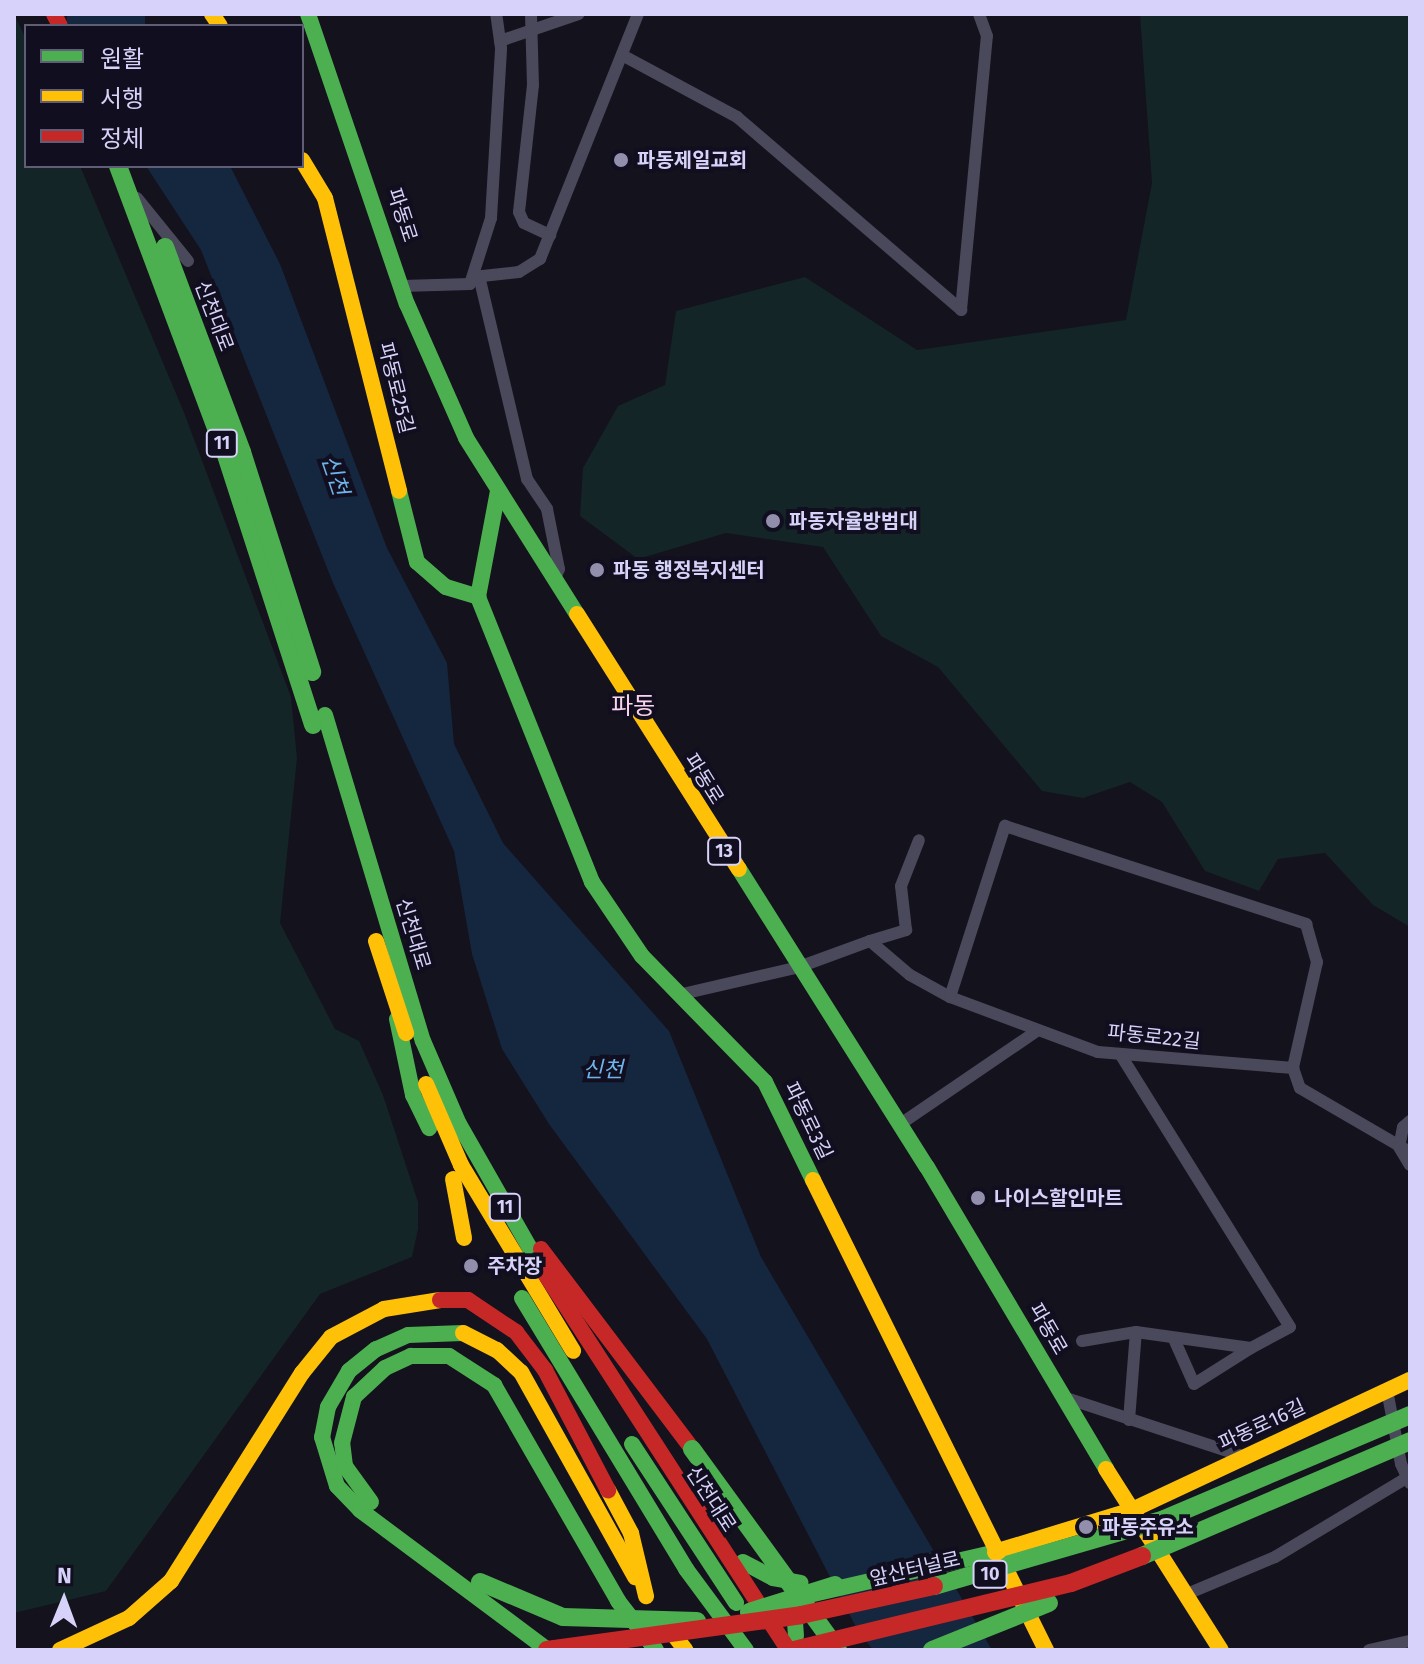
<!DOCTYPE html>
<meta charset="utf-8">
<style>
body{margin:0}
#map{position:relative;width:1424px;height:1664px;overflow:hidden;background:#14121c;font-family:"Fira Sans","Noto Sans KR",sans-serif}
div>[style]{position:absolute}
.green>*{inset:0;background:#132526}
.water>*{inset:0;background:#15263f;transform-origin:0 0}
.street>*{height:12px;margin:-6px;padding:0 6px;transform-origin:6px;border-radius:6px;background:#4a485b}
.fast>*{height:16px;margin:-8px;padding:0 8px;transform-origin:8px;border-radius:8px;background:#4caf50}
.slow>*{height:16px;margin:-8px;padding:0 8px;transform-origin:8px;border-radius:8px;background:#ffc107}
.jam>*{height:16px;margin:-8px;padding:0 8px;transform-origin:8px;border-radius:8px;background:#c62828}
.fast-bridge>*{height:18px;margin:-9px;padding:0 9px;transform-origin:9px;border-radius:9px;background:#4caf50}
.slow-bridge>*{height:18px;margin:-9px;padding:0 9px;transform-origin:9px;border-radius:9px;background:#ffc107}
.jam-bridge>*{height:18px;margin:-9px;padding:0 9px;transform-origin:9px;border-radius:9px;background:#c62828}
.dots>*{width:22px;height:22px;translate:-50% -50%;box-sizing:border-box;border:4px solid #110f1f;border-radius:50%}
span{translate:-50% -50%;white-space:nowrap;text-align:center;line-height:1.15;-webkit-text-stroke:8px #110f1f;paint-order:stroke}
.shield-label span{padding:2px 6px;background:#110f1f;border:2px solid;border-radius:6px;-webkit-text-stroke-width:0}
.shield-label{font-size:18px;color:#d6d2f9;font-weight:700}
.poi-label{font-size:20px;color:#d6d2f9;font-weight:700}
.left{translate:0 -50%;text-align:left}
.street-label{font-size:20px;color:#d6d2f9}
.water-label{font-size:22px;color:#6db4ed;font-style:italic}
.quarter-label{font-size:24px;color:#fad4ed}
.frame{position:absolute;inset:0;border:16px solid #d6d2f9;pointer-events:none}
.legend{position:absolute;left:24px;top:24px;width:280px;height:144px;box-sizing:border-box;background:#110f1f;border:2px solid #605d76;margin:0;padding:10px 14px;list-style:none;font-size:24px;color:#d6d2f9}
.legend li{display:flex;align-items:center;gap:16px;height:40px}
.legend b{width:40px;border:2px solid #605d76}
.north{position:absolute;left:24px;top:1560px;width:80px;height:80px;-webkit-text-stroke:6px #110f1f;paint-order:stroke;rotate:1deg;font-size:22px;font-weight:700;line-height:32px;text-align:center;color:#d6d2f9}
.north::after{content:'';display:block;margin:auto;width:28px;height:36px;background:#d6d2f9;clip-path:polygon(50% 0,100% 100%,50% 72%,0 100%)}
</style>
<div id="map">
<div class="green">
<i style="clip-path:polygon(14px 14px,26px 39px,26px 166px,80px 166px,183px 410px,291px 697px,297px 758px,280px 923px,335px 1029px,359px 1041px,383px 1095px,418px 1202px,418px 1229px,412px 1257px,320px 1294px,106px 1591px,14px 1613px)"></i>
<i style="clip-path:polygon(1140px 14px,1410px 14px,1410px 927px,1373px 905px,1325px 853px,1278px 859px,1259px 891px,1205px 871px,1162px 802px,1130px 782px,1083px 798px,1042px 791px,938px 667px,881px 636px,823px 547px,726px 533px,638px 559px,580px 516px,583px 468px,618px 406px,665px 385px,676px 311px,805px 277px,917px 350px,1126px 320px,1152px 183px)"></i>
</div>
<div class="water">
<i style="left:67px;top:14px;width:78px;height:13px"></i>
<i style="clip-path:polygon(146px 166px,230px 166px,280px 264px,387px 548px,447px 663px,454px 744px,503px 843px,669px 1031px,761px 1257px,992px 1650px,873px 1650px,858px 1631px,707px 1339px,549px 1124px,502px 1049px,472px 954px,454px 851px,333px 583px,201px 250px)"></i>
</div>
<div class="street">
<i style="left:531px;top:14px;width:71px;rotate:88.4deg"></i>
<i style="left:533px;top:85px;width:128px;rotate:96.3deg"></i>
<i style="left:519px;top:212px;width:12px;rotate:66deg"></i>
<i style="left:524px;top:223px;width:29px;rotate:25deg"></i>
<i style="left:500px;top:41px;width:83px;rotate:-18.9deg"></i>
<i style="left:622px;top:55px;width:131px;rotate:28.3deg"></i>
<i style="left:737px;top:117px;width:296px;rotate:40.7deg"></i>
<i style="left:961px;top:310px;width:275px;rotate:-84.6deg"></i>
<i style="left:987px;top:36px;width:23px;rotate:-110deg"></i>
<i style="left:137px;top:198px;width:81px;rotate:51deg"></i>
<i style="left:479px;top:276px;width:209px;rotate:76.7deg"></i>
<i style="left:527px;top:479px;width:36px;rotate:56deg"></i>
<i style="left:547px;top:509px;width:61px;rotate:78.7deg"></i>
<i style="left:559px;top:569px;width:12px;rotate:114deg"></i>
<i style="left:473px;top:277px;width:46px;rotate:-6.2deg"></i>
<i style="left:519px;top:272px;width:25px;rotate:-32deg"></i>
<i style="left:540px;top:259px;width:264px;rotate:-68.2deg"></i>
<i style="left:402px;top:286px;width:68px;rotate:-1.7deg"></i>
<i style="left:470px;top:284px;width:69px;rotate:-72.3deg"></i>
<i style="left:491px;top:218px;width:170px;rotate:-86.6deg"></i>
<i style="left:501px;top:48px;width:34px;rotate:-98deg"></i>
<i style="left:870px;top:941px;width:38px;rotate:-17deg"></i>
<i style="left:906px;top:930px;width:44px;rotate:-96.5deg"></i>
<i style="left:901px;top:886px;width:49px;rotate:-68.6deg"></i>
<i style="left:678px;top:995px;width:124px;rotate:-13deg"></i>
<i style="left:799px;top:967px;width:76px;rotate:-20.1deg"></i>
<i style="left:870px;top:941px;width:52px;rotate:40.4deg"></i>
<i style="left:910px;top:975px;width:46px;rotate:28.8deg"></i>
<i style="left:950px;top:997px;width:158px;rotate:20.4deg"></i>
<i style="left:1098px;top:1052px;width:196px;rotate:4.7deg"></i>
<i style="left:1293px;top:1068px;width:21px;rotate:71deg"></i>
<i style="left:1300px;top:1088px;width:127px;rotate:30.2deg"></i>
<i style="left:950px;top:997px;width:180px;rotate:-72.2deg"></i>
<i style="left:1005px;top:826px;width:317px;rotate:18deg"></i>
<i style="left:1306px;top:924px;width:40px;rotate:74deg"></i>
<i style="left:1317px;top:962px;width:109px;rotate:102.8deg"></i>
<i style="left:1410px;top:1121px;width:9px;rotate:139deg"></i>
<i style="left:1403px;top:1127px;width:20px;rotate:101deg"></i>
<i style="left:1399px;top:1147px;width:21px;rotate:59deg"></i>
<i style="left:899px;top:1125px;width:167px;rotate:-34.3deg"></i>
<i style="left:1174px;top:1339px;width:49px;rotate:66deg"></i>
<i style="left:1194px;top:1384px;width:67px;rotate:-32.3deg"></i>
<i style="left:1082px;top:1341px;width:55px;rotate:-9.5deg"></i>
<i style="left:1136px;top:1332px;width:116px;rotate:7.9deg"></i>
<i style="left:1251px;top:1348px;width:44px;rotate:-28.3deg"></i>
<i style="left:1290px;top:1327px;width:319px;rotate:-121.9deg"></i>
<i style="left:1391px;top:1389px;width:4px;rotate:166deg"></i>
<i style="left:1387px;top:1390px;width:75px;rotate:79.3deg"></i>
<i style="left:1401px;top:1464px;width:21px;rotate:65deg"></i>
<i style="left:1063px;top:1397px;width:193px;rotate:18.2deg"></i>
<i style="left:1129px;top:1420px;width:88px;rotate:-85.5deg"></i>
<i style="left:1187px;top:1594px;width:95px;rotate:-22.8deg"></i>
<i style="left:1275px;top:1557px;width:157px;rotate:-31deg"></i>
<i style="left:1369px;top:1650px;width:42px;rotate:-12.4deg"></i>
</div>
<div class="fast">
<i style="left:308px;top:14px;width:306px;rotate:71.2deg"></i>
<i style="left:407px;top:304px;width:146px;rotate:66.2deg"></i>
<i style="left:466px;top:438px;width:208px;rotate:57.8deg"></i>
<i style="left:399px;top:491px;width:73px;rotate:75.8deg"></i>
<i style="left:417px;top:562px;width:38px;rotate:41deg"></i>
<i style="left:446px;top:587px;width:34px;rotate:17deg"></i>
<i style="left:498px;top:491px;width:108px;rotate:100.7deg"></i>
<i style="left:478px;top:597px;width:307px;rotate:68.2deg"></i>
<i style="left:592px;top:882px;width:89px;rotate:56deg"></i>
<i style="left:642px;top:956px;width:176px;rotate:45.7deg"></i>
<i style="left:765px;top:1082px;width:109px;rotate:63.9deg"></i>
<i style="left:325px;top:715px;width:340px;rotate:73.3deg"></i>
<i style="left:423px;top:1041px;width:90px;rotate:66.6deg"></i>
<i style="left:459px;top:1124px;width:163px;rotate:60.3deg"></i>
<i style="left:739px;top:869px;width:352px;rotate:57.8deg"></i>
<i style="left:927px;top:1167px;width:351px;rotate:59.3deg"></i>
<i style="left:397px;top:1019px;width:78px;rotate:78.1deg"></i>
<i style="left:413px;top:1095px;width:37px;rotate:64deg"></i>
<i style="left:522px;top:1298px;width:317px;rotate:58.8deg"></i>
<i style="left:686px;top:1569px;width:101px;rotate:53.5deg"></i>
<i style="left:463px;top:1333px;width:55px;rotate:177.9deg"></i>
<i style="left:408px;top:1335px;width:35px;rotate:156deg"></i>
<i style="left:376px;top:1349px;width:35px;rotate:141deg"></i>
<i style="left:349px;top:1371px;width:42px;rotate:120.3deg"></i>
<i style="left:328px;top:1407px;width:31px;rotate:101deg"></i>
<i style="left:322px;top:1437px;width:51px;rotate:73deg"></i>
<i style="left:337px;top:1486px;width:33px;rotate:46deg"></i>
<i style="left:360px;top:1510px;width:234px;rotate:36.7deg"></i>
<i style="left:632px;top:1444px;width:190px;rotate:56.8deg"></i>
<i style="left:371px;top:1502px;width:44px;rotate:-125.8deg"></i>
<i style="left:345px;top:1466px;width:23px;rotate:-97deg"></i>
<i style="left:342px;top:1443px;width:48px;rotate:-75.4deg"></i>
<i style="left:354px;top:1397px;width:42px;rotate:-43.1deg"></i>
<i style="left:385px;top:1368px;width:29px;rotate:-25deg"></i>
<i style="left:411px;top:1356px;width:38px"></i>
<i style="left:449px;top:1356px;width:54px;rotate:32.8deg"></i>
<i style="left:494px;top:1385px;width:249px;rotate:60.1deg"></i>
<i style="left:618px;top:1601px;width:62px;rotate:52.2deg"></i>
<i style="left:743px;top:1562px;width:34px;rotate:28deg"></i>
<i style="left:773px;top:1578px;width:28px;rotate:10deg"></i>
<i style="left:796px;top:1636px;width:28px;rotate:-94deg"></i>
<i style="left:794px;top:1608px;width:20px;rotate:-41deg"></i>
<i style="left:809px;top:1595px;width:192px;rotate:-12.9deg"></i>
</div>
<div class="slow">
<i style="left:212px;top:14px;width:14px;rotate:56deg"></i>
<i style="left:302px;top:160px;width:44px;rotate:58.8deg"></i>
<i style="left:325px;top:198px;width:302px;rotate:75.8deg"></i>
<i style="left:577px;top:614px;width:302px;rotate:57.6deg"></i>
<i style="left:376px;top:941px;width:97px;rotate:71.9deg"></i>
<i style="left:426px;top:1084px;width:88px;rotate:66.6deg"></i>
<i style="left:461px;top:1165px;width:217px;rotate:58.9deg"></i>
<i style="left:453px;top:1179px;width:60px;rotate:79.4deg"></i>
<i style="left:813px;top:1180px;width:525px;rotate:63.63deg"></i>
<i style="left:463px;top:1333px;width:38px;rotate:27deg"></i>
<i style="left:497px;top:1350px;width:33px;rotate:43deg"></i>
<i style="left:521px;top:1372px;width:235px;rotate:60.9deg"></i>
<i style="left:1106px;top:1469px;width:214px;rotate:57.6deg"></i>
<i style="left:608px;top:1490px;width:49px;rotate:61.9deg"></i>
<i style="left:631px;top:1533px;width:65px;rotate:76.6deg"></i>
<i style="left:1132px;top:1510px;width:307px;rotate:-25.1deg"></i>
<i style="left:998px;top:1551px;width:140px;rotate:-17deg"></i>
<i style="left:662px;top:1619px;width:39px;rotate:53deg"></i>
<i style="left:60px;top:1650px;width:76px;rotate:-24.9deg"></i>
<i style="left:129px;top:1618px;width:56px;rotate:-41.4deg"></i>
<i style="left:171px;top:1581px;width:246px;rotate:-57.8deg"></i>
<i style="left:302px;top:1373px;width:46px;rotate:-51.1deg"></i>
<i style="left:331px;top:1337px;width:60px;rotate:-27.8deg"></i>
<i style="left:384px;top:1309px;width:57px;rotate:-9.1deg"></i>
</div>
<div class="jam">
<i style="left:54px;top:14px;width:13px;rotate:63deg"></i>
<i style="left:541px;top:1249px;width:251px;rotate:52.9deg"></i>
<i style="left:540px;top:1266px;width:457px;rotate:57.1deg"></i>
<i style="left:440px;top:1300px;width:28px"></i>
<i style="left:468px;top:1300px;width:58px;rotate:33.7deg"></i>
<i style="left:516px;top:1332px;width:48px;rotate:52.7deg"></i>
<i style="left:545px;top:1370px;width:136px;rotate:62.3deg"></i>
</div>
<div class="fast-bridge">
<i style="left:118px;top:166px;width:302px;rotate:69.5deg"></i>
<i style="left:224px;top:449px;width:290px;rotate:72.1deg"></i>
<i style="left:165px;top:247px;width:219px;rotate:69.4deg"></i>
<i style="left:242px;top:452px;width:231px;rotate:72.3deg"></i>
<i style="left:692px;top:1449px;width:248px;rotate:54deg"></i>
<i style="left:1142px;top:1556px;width:292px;rotate:-23.2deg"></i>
<i style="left:480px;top:1582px;width:90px;rotate:22.9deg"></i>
<i style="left:563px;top:1617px;width:134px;rotate:1.7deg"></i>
<i style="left:934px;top:1586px;width:240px;rotate:-16.2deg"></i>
<i style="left:1164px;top:1519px;width:267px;rotate:-22.9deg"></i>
<i style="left:749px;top:1612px;width:90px;rotate:-17.4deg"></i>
<i style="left:932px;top:1650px;width:126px;rotate:-21.9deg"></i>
</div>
<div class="slow-bridge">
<i style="left:996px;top:1552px;width:2px;rotate:-27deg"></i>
</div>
<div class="jam-bridge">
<i style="left:547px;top:1650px;width:256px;rotate:-7.8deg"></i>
<i style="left:801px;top:1615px;width:136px;rotate:-12.3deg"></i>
<i style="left:794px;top:1650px;width:285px;rotate:-13.6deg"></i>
<i style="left:1071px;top:1583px;width:76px;rotate:-20.8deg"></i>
</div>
<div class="dots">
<i style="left:621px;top:160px;background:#928fac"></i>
<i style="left:773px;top:521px;background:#928fac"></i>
<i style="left:597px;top:570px;background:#928fac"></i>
<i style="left:978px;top:1198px;background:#928fac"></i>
<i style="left:471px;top:1266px;background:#928fac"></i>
<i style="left:1086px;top:1527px;background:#928fac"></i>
</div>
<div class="shield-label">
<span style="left:222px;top:443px">11</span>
<span style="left:724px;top:851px">13</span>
<span style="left:505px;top:1207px">11</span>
<span style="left:990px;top:1574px">10</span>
</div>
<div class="poi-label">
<span class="left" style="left:637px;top:160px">파동제일교회</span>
<span class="left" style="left:789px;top:521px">파동자율방범대</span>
<span class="left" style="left:613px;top:570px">파동 행정복지센터</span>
<span class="left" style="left:994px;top:1198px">나이스할인마트</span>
<span class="left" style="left:487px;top:1266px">주차장</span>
<span class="left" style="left:1102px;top:1527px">파동주유소</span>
</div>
<div class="street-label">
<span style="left:402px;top:215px;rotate:72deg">파동로</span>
<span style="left:214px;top:316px;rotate:69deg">신천대로</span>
<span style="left:396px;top:388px;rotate:76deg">파동로25길</span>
<span style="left:704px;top:779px;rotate:58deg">파동로</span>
<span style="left:413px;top:934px;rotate:73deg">신천대로</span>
<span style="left:1154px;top:1037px;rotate:6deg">파동로22길</span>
<span style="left:808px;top:1121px;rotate:64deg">파동로3길</span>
<span style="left:1048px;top:1329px;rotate:60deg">파동로</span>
<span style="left:1262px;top:1425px;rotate:-25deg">파동로16길</span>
<span style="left:711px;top:1499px;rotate:57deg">신천대로</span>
<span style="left:915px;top:1569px;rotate:-13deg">앞산터널로</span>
</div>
<div class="water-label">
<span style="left:335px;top:475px;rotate:71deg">신천</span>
<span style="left:603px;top:1070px">신천</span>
</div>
<div class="quarter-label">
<span style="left:633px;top:707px">파동</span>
</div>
<div class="frame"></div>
<ul class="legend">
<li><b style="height:10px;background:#4caf50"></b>원활</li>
<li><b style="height:10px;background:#ffc107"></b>서행</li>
<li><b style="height:10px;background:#c62828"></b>정체</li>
</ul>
<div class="north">N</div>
</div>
